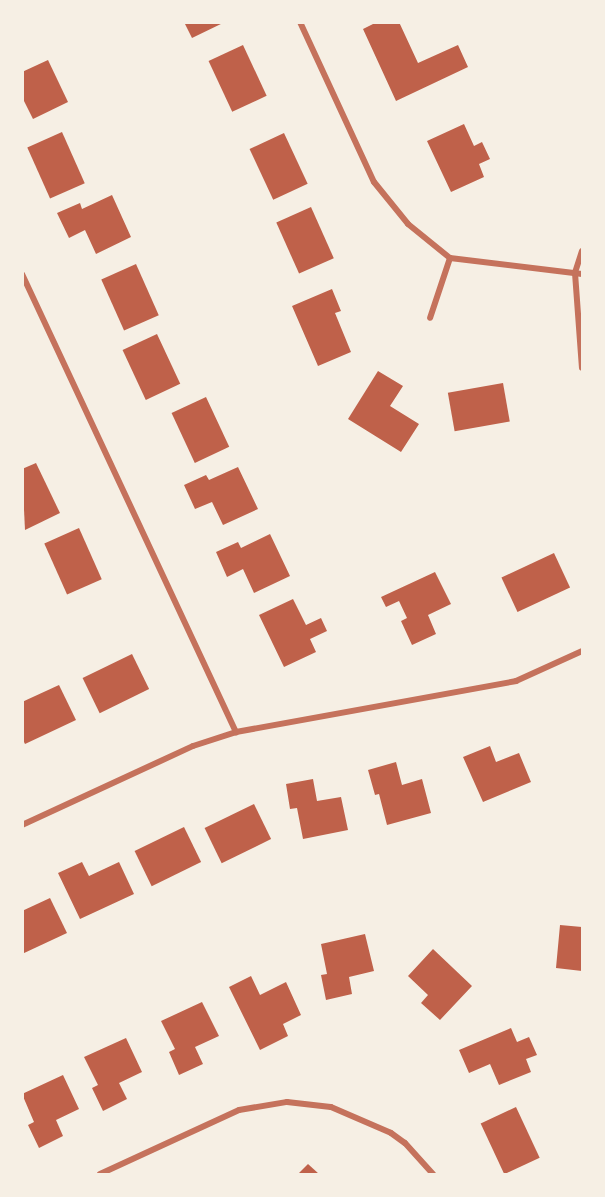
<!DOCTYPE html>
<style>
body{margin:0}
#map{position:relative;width:605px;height:1197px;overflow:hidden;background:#f6efe4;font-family:"Libre Baskerville",serif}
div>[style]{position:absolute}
.building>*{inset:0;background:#bf614a;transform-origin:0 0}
.minor>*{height:6px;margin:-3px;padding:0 3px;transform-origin:3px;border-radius:3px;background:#c5725c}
span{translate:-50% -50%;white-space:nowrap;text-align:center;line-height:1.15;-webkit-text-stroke:4.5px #f6efe4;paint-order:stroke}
.frame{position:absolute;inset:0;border:24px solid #f6efe4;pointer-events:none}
</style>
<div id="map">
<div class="building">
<i style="clip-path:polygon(184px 22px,225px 22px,192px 38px)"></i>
<i style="clip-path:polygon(377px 22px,399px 22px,418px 63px,458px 45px,468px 67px,396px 101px,363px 29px)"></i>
<i style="left:243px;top:45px;width:56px;height:38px;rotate:65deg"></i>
<i style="clip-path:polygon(48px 60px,68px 102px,33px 119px,22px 97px,22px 72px)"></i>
<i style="clip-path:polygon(464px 124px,474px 146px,482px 142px,490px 159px,479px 164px,484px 177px,451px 192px,427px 141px)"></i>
<i style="left:62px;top:132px;width:56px;height:38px;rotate:66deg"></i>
<i style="left:284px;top:133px;width:56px;height:38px;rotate:65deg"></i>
<i style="clip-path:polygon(112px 195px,131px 237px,96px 254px,85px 230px,69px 238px,57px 213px,80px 203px,82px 209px)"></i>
<i style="left:311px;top:207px;width:56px;height:38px;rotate:66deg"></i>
<i style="left:136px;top:264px;width:56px;height:38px;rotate:66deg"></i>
<i style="clip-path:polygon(332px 289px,341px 311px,335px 313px,351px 352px,318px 366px,292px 306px)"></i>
<i style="left:157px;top:334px;width:55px;height:38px;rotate:65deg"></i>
<i style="clip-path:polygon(378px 371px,403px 386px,390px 406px,419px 424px,401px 452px,348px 419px)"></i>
<i style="left:503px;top:383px;width:39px;height:56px;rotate:80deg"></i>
<i style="left:206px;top:397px;width:55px;height:38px;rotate:65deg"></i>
<i style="clip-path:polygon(36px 463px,60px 513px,25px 530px,22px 469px)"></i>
<i style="clip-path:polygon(238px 467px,258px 509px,223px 525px,212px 502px,195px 509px,184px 485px,206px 475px,209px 480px)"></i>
<i style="left:79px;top:528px;width:56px;height:38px;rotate:66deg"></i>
<i style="clip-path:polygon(270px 534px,290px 576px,254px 593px,243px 569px,227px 577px,216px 552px,238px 542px,241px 548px)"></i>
<i style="left:554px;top:553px;width:38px;height:58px;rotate:65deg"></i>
<i style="clip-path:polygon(435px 572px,451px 604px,428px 615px,436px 634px,412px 645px,401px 621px,407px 618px,399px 601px,386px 607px,381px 597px)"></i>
<i style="clip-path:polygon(293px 599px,306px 625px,321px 618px,327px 631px,310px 639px,316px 652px,284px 667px,259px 615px)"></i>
<i style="left:132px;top:654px;width:39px;height:55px;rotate:64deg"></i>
<i style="clip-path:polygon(59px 685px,76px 720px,25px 744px,22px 738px,22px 702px)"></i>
<i style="clip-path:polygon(490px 746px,496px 762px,519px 753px,531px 782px,483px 802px,463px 757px)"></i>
<i style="clip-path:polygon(396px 762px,402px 785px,422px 779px,431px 813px,387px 825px,379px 794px,375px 795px,368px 770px)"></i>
<i style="clip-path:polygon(313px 779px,317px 801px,341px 797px,348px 830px,303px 839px,297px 808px,290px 809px,286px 784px)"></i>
<i style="left:254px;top:804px;width:39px;height:55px;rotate:64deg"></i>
<i style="left:184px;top:827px;width:39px;height:55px;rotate:64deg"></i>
<i style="clip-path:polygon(82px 862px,89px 876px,119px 862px,134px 894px,80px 919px,58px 873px)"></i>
<i style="clip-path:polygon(50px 898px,67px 933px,22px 954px,22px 911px)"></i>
<i style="clip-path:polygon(560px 925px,582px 927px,582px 971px,556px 968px)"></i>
<i style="clip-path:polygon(365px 934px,374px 971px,349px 977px,352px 994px,326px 1000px,321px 975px,327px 974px,321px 944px)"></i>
<i style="clip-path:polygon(433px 949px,472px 986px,440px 1020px,421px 1003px,428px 995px,408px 976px)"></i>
<i style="clip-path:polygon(251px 976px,260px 995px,286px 982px,301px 1015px,283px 1024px,288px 1036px,260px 1050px,229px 987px)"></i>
<i style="clip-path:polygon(202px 1002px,219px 1036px,195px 1047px,203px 1064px,179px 1075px,169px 1052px,175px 1049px,161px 1021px)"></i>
<i style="clip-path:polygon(511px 1028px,517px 1042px,529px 1037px,537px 1055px,526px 1059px,531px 1072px,499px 1085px,490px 1064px,469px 1073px,459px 1050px)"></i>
<i style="clip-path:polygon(126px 1038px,142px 1072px,119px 1083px,127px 1099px,103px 1111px,92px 1088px,98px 1085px,84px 1057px)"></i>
<i style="clip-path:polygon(63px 1075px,79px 1109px,56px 1120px,63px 1136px,39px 1148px,28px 1125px,34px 1122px,22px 1094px)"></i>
<i style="left:516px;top:1107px;width:56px;height:39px;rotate:65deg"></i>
<i style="clip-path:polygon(308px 1164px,319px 1174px,298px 1174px)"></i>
</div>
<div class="minor">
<i style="left:300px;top:22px;width:176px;rotate:65.2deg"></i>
<i style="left:374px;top:182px;width:54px;rotate:51deg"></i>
<i style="left:408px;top:224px;width:54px;rotate:39deg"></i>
<i style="left:450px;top:258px;width:63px;rotate:108.4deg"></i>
<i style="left:582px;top:251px;width:23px;rotate:108deg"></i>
<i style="left:575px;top:273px;width:95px;rotate:85.8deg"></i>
<i style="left:450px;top:258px;width:133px;rotate:6.9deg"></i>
<i style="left:22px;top:274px;width:506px;rotate:64.96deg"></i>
<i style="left:22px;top:825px;width:188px;rotate:-24.8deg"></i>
<i style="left:193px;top:746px;width:45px;rotate:-18deg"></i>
<i style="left:236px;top:732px;width:285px;rotate:-10.3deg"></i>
<i style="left:516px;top:681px;width:72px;rotate:-24.4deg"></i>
<i style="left:100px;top:1174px;width:153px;rotate:-24.7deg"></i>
<i style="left:239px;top:1110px;width:49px;rotate:-9.5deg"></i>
<i style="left:287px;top:1102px;width:44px;rotate:6.5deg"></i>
<i style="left:331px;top:1107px;width:65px;rotate:23.4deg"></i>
<i style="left:391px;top:1133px;width:17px;rotate:36deg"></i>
<i style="left:405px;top:1143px;width:42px;rotate:47.9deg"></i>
</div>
<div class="frame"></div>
</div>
